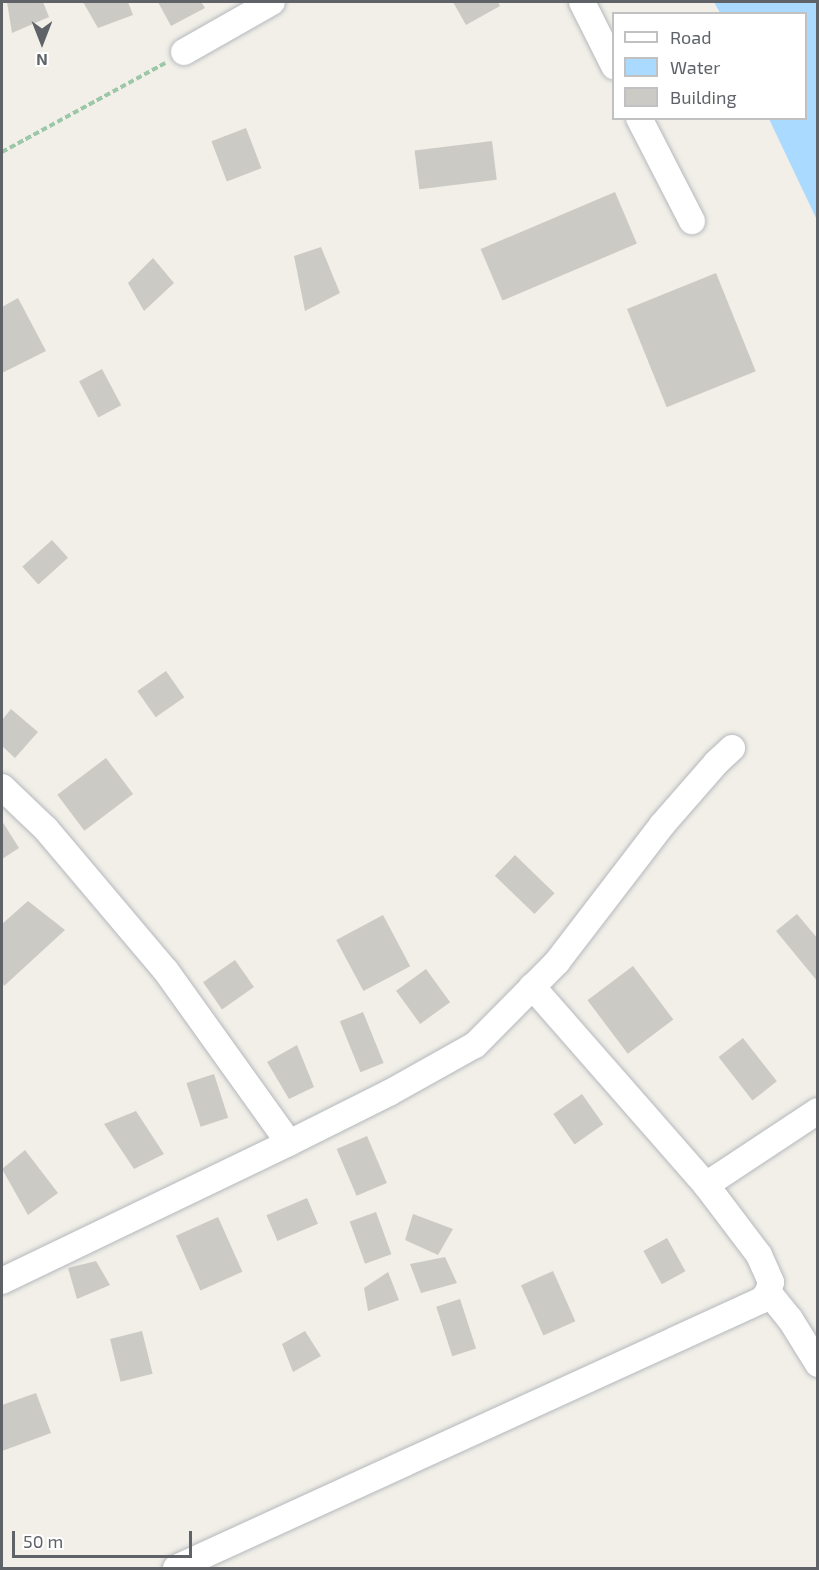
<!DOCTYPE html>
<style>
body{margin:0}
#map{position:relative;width:819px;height:1570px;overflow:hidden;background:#f1efe8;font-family:"Exo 2",sans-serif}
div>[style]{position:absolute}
.water>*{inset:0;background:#aadaff}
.building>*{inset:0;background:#cccac5;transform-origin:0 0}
.path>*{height:4px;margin-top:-2px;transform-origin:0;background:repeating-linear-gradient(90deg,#9cc7a9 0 6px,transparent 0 9px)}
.roads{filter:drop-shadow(0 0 2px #b5b8bc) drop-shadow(0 0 2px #b5b8bc)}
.minor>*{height:26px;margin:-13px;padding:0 13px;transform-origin:13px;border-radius:13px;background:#fff}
span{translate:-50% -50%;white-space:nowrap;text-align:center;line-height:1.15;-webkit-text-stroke:6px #fff;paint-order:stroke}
.frame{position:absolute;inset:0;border:3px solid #5f6368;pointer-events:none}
.legend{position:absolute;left:612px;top:12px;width:195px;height:108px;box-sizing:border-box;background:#fff;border:2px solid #bfc1c3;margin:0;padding:8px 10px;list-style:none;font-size:18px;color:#5f6368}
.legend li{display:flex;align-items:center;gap:12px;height:30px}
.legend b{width:30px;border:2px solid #bfc1c3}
.north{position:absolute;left:12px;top:12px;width:60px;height:60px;-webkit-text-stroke:4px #fff;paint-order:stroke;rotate:180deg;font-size:16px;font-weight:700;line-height:24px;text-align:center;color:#5f6368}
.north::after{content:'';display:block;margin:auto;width:21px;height:27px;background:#5f6368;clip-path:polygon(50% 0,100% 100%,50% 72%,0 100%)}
.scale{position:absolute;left:12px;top:1531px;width:180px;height:27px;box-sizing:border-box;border:3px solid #5f6368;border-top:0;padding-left:8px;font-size:18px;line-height:21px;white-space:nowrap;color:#5f6368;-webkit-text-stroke:4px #fff;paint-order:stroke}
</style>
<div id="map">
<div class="water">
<i style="clip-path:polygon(714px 2px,817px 2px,817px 220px,769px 119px,806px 118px,806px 14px,720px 13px)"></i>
</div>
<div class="building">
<i style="clip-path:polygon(7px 2px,43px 2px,49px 17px,12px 33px)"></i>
<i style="clip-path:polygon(83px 2px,128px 2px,133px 15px,98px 28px)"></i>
<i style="clip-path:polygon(158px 2px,201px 2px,205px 8px,171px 26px)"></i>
<i style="clip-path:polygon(453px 2px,498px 2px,500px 6px,466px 25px)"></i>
<i style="left:246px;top:128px;width:43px;height:37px;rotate:69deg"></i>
<i style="left:492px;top:141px;width:39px;height:78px;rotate:83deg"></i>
<i style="left:615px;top:192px;width:56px;height:146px;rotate:67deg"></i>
<i style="clip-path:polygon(321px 247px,340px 293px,305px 311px,294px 256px)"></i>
<i style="clip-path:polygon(153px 258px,174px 283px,144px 311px,128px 283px)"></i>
<i style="left:716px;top:273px;width:106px;height:96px;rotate:68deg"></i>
<i style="clip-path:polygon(18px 298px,46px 351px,2px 373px,2px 307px)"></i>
<i style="left:102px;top:369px;width:41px;height:26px;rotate:62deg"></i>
<i style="left:52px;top:540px;width:24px;height:40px;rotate:48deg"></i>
<i style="left:166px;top:671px;width:32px;height:35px;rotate:55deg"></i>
<i style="clip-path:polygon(11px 709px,38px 732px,15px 758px,2px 746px,2px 720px)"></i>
<i style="left:106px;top:758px;width:45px;height:61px;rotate:53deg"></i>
<i style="clip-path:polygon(2px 821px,19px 848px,2px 859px)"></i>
<i style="left:515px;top:855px;width:55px;height:29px;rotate:44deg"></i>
<i style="clip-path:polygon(28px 901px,65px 930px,4px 986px,2px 982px,2px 924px)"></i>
<i style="clip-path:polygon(797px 914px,818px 939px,818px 982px,776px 931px)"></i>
<i style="left:383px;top:915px;width:58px;height:53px;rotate:62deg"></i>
<i style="left:235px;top:960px;width:33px;height:39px;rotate:55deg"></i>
<i style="left:633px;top:966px;width:67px;height:57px;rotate:53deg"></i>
<i style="left:426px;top:969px;width:41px;height:37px;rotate:54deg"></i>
<i style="left:363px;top:1012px;width:55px;height:25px;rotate:68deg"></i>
<i style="left:743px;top:1038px;width:55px;height:31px;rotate:52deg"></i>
<i style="clip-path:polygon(297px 1045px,314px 1087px,289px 1099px,267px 1062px)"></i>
<i style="left:214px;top:1074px;width:46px;height:29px;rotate:72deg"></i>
<i style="left:582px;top:1094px;width:37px;height:35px;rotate:55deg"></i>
<i style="clip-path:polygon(136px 1111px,164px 1154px,134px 1169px,104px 1124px)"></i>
<i style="left:367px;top:1136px;width:51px;height:33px;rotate:67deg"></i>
<i style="clip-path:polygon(25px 1150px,58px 1193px,28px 1215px,2px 1169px)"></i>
<i style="left:307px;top:1198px;width:28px;height:44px;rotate:67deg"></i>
<i style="left:376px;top:1212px;width:45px;height:28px;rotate:70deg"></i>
<i style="clip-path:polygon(413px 1214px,453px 1229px,438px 1255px,405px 1240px)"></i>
<i style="left:218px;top:1217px;width:60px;height:46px;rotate:66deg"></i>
<i style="left:667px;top:1238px;width:38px;height:27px;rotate:61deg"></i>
<i style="clip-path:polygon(445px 1257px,457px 1283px,421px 1293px,410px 1264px)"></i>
<i style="clip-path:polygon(96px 1261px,110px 1285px,77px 1299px,68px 1268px)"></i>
<i style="left:553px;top:1271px;width:55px;height:35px;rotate:66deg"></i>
<i style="clip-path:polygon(388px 1272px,399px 1300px,368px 1311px,364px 1288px)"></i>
<i style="left:460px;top:1299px;width:52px;height:25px;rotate:72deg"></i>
<i style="left:142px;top:1331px;width:44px;height:33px;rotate:76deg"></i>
<i style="clip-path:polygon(305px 1331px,321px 1356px,293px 1372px,282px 1344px)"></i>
<i style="clip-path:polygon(36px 1393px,51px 1433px,2px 1451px,2px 1405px)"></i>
</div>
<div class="path">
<i style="left:2px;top:152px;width:186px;rotate:-28.6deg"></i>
</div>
<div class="roads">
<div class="minor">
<i style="left:582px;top:2px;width:72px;rotate:63.4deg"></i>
<i style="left:184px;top:52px;width:101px;rotate:-29.6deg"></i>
<i style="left:639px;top:118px;width:116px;rotate:62.8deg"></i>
<i style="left:2px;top:787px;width:61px;rotate:43.7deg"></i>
<i style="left:46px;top:829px;width:186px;rotate:49.8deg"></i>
<i style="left:166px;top:971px;width:211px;rotate:54.4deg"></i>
<i style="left:706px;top:1185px;width:134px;rotate:-33.5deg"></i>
<i style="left:2px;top:1281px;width:318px;rotate:-25.7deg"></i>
<i style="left:289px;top:1143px;width:112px;rotate:-26.6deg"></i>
<i style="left:389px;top:1093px;width:98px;rotate:-29.2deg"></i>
<i style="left:475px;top:1045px;width:117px;rotate:-45.3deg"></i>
<i style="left:557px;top:962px;width:173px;rotate:-52.5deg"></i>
<i style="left:662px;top:825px;width:82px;rotate:-48.9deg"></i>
<i style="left:716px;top:763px;width:22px;rotate:-43deg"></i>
<i style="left:768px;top:1292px;width:35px;rotate:51deg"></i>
<i style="left:790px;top:1319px;width:53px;rotate:58.1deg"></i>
<i style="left:176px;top:1568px;width:644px;rotate:-24.58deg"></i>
<i style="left:762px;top:1300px;width:10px;rotate:-53deg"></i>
<i style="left:768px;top:1292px;width:10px;rotate:-73deg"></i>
<i style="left:771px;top:1282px;width:30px;rotate:-114deg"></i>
<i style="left:759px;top:1255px;width:88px;rotate:-127.1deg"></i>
<i style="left:706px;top:1185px;width:264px;rotate:-131.2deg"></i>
</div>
</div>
<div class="frame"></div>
<ul class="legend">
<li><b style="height:8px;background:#fff"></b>Road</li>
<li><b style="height:16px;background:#aadaff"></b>Water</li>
<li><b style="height:16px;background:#cccac5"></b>Building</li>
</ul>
<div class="north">N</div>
<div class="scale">50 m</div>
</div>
